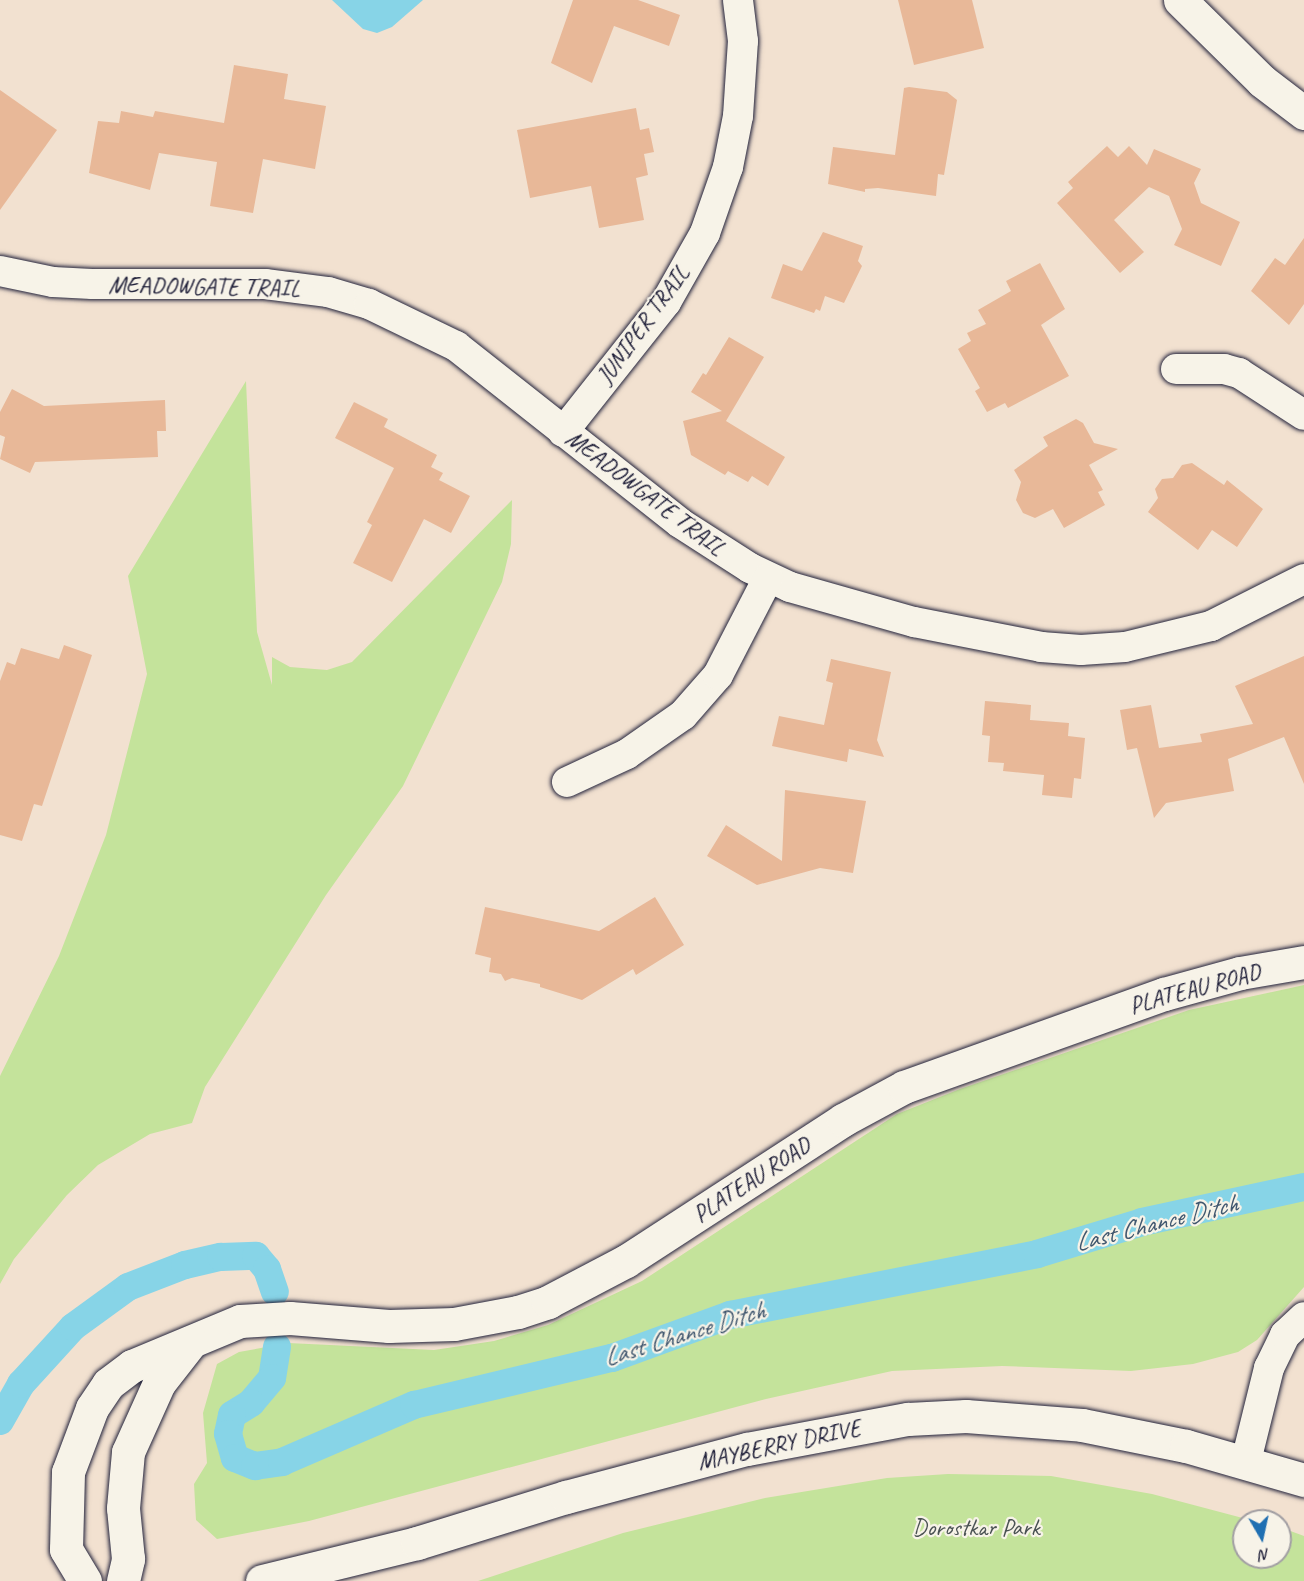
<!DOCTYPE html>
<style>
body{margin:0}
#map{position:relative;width:1304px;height:1581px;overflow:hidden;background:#f2e1d0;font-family:Caveat,sans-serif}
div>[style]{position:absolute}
.green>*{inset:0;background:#c4e39b}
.water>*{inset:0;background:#87d4e7}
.canal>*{height:28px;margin:-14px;padding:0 14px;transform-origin:14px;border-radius:14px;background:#87d4e7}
.building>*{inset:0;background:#e8b898}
.roads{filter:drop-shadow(0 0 2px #22223b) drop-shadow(0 0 2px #22223b)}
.street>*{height:30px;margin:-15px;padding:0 15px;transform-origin:15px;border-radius:15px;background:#f7f3e8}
.secondary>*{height:33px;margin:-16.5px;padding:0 16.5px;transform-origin:16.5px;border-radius:16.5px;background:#f7f3e8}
span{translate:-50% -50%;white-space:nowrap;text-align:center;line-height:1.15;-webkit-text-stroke:4.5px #f7f3e8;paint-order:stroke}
.street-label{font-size:24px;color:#22223b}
.park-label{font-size:24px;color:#4a5253}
.water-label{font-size:26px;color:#40576f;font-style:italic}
.north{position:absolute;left:1232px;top:1509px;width:60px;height:60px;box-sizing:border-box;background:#f7f3e8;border:2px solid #a29fa3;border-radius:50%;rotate:171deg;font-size:16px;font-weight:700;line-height:24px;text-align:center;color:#22223b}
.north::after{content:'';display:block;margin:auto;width:21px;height:27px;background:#1f6fb2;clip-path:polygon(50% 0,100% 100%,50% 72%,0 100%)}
</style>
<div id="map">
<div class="green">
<i style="clip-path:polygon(246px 381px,257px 632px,272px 685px,272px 657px,290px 667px,327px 670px,352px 662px,512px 500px,511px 544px,502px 582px,403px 786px,326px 895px,205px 1087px,192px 1123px,150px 1134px,98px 1165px,67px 1195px,14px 1259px,0 1284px,0 1076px,59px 956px,106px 835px,147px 674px,128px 576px)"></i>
<i style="clip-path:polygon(1304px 985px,1304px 1287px,1257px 1340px,1238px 1352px,1193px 1364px,1131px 1371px,1002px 1366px,892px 1371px,766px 1399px,309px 1521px,217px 1539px,196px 1520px,194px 1484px,207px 1463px,203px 1413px,217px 1364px,239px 1352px,288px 1343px,434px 1350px,494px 1341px,548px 1325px,642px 1281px,897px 1114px,960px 1089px,1189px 1010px)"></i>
<i style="clip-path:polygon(948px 1474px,1051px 1476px,1152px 1494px,1254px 1521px,1244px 1521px,1244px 1557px,1280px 1557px,1280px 1528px,1285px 1529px,1304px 1536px,1304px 1581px,478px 1581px,623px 1533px,765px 1498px,887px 1478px)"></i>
</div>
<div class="water">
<i style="clip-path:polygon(332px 0,423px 0,392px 27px,377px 33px,363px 29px)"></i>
</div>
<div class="canal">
<i style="left:277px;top:1347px;width:31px;rotate:99deg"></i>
<i style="left:272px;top:1378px;width:33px;rotate:130deg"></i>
<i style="left:251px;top:1403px;width:22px;rotate:148deg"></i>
<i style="left:232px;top:1415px;width:19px;rotate:102deg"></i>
<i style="left:228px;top:1434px;width:25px;rotate:74deg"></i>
<i style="left:235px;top:1458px;width:22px;rotate:22deg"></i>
<i style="left:255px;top:1466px;width:27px;rotate:-8deg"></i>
<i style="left:282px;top:1462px;width:144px;rotate:-23.4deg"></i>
<i style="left:414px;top:1405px;width:204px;rotate:-13.4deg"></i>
<i style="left:612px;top:1358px;width:126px;rotate:-20deg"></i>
<i style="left:730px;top:1315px;width:313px;rotate:-11.2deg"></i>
<i style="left:1037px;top:1254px;width:110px;rotate:-16.9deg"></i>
<i style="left:1142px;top:1222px;width:166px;rotate:-12.2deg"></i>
<i style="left:0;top:1421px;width:43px;rotate:-60.4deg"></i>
<i style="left:21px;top:1384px;width:77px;rotate:-47.6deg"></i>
<i style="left:73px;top:1327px;width:68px;rotate:-36deg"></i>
<i style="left:128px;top:1287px;width:61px;rotate:-21.1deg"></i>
<i style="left:185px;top:1265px;width:37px;rotate:-13deg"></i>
<i style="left:221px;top:1257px;width:35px;rotate:-2deg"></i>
<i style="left:256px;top:1256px;width:17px;rotate:50deg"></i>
<i style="left:267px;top:1269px;width:24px;rotate:71deg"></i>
</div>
<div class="building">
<i style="clip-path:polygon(573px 0,638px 0,680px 15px,669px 46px,614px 26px,592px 83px,551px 63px)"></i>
<i style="clip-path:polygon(898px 0,972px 0,984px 48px,914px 65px)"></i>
<i style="clip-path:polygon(234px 65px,288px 74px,284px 99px,326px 106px,315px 169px,263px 159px,253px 213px,210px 206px,217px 162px,159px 153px,150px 190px,89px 173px,98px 121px,119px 123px,121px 111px,153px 117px,155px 111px,224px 123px)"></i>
<i style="clip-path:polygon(909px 87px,947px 92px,957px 100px,944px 175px,938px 174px,936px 196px,878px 188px,865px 189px,865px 192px,828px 184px,833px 147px,895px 155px,904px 88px)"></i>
<i style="clip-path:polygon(0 90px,57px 130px,0 210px)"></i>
<i style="clip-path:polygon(636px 108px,640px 130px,649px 128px,654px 152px,644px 154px,648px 175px,636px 178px,644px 220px,599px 228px,591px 186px,530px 198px,517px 130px)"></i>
<i style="clip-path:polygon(1107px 146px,1118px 157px,1129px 146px,1147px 165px,1154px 149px,1201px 169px,1194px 183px,1201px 203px,1240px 222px,1221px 266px,1174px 245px,1182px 229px,1169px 196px,1149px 187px,1114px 220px,1144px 252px,1120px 273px,1057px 203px,1073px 188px,1068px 182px)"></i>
<i style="clip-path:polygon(823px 232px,863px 246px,858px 261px,862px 266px,844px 303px,825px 296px,820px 311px,816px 309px,814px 313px,771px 298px,783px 264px,802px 271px)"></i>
<i style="clip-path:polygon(1304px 238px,1304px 304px,1289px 325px,1251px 291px,1275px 258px,1285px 265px)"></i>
<i style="clip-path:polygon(1040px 263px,1065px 309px,1041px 325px,1069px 376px,1008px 408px,1005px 403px,987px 412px,975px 391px,980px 388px,958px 349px,971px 341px,967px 333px,986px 324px,978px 310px,1011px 291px,1006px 281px)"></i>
<i style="clip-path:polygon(729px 337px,764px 357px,726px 421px,785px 457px,768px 486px,752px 476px,748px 482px,728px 471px,725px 475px,691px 455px,683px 421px,722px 411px,691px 392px,703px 373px,706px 375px)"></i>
<i style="clip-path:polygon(12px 389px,44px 406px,165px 400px,166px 431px,157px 431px,158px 457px,35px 462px,30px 473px,0 459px,5px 437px,0 435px,0 412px)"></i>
<i style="clip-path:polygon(354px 402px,388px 419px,384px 427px,437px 455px,431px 467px,443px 473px,439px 480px,470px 496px,451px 533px,424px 519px,392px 582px,353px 563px,372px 525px,367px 522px,394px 468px,335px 438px)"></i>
<i style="clip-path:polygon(1076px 419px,1083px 423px,1094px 443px,1118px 449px,1089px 465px,1103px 490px,1098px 492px,1105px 505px,1064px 528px,1053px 509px,1035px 518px,1023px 513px,1016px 500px,1021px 482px,1014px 470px,1048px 446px,1043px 437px)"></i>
<i style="clip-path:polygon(1192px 463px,1224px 485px,1227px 480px,1263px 509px,1237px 547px,1212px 530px,1198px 550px,1148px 512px,1158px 498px,1155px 489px,1162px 479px,1173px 478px,1182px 465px)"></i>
<i style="clip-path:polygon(64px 645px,92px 655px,42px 806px,34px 804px,22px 841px,0 835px,0 681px,7px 662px,15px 665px,21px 648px,59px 659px)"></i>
<i style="clip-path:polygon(1304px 656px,1304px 784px,1284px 737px,1228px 759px,1234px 791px,1166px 803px,1154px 818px,1137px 748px,1127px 750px,1120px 710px,1151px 705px,1159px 748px,1202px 742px,1200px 734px,1253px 724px,1235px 686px)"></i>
<i style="clip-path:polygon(831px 659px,891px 672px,877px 740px,884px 757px,849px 749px,847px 762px,772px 746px,779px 716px,824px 725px,833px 683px,826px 681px)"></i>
<i style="clip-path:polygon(985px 701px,1031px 705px,1030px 720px,1069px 723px,1068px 736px,1085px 738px,1081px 779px,1074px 778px,1072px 798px,1042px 795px,1044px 775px,1003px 771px,1004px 763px,988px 762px,990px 736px,982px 735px)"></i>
<i style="clip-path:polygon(785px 790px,866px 801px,853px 873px,820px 868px,757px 885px,707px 856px,726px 825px,782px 861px)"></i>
<i style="clip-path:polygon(655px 897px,684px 945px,636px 975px,633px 969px,582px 1000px,540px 987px,540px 984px,512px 978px,505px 981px,501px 974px,489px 972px,491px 958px,475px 954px,485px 907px,599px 931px)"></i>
</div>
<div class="roads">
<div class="street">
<i style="left:0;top:271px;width:54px;rotate:11.7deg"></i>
<i style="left:53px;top:282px;width:39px;rotate:3deg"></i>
<i style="left:92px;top:284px;width:173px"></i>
<i style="left:265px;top:284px;width:64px;rotate:7.2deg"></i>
<i style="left:328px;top:292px;width:43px;rotate:16.3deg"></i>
<i style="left:369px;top:304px;width:97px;rotate:25.8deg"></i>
<i style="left:456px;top:346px;width:285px;rotate:38.3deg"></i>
<i style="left:680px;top:523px;width:83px;rotate:32.7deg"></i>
<i style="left:750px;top:568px;width:44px;rotate:25.4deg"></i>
<i style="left:790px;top:587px;width:129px;rotate:15.8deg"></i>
<i style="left:914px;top:622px;width:129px;rotate:11.1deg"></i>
<i style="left:1041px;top:647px;width:40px;rotate:4.3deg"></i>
<i style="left:1081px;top:650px;width:44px;rotate:-3.9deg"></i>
<i style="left:1125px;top:647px;width:89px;rotate:-13.7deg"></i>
<i style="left:1211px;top:626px;width:104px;rotate:-26.8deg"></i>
<i style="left:1176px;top:369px;width:48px"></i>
<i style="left:1224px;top:369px;width:16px;rotate:15deg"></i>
<i style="left:1239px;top:373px;width:77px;rotate:32.9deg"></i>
<i style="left:563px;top:432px;width:166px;rotate:-51.6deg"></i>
<i style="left:666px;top:302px;width:79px;rotate:-60.5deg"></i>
<i style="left:705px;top:233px;width:70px;rotate:-70.8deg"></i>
<i style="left:728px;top:167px;width:52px;rotate:-78.9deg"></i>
<i style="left:738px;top:116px;width:75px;rotate:-86.2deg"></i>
<i style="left:743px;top:41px;width:41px;rotate:-97deg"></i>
<i style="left:567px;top:782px;width:66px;rotate:-25deg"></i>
<i style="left:627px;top:754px;width:68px;rotate:-34.9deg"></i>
<i style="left:683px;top:715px;width:53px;rotate:-48.8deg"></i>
<i style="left:718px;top:675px;width:109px;rotate:-62.7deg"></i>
<i style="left:1246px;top:1461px;width:96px;rotate:-76.1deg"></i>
<i style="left:1269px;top:1368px;width:37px;rotate:-64deg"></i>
<i style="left:1285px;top:1335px;width:26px;rotate:-43deg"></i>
</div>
<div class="secondary">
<i style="left:1180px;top:0;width:115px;rotate:44.6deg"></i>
<i style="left:1262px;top:81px;width:53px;rotate:37.3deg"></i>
<i style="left:85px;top:1581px;width:37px;rotate:-121deg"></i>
<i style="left:66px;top:1549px;width:77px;rotate:-88.5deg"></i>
<i style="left:68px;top:1472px;width:68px;rotate:-69.4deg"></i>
<i style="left:92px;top:1408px;width:29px;rotate:-56deg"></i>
<i style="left:108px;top:1384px;width:30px;rotate:-37deg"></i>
<i style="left:132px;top:1366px;width:117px;rotate:-22.6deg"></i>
<i style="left:240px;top:1321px;width:50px;rotate:-3.4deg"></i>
<i style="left:290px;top:1318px;width:99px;rotate:4.6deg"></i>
<i style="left:389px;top:1326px;width:65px;rotate:-1.8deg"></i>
<i style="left:454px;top:1324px;width:65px;rotate:-10.6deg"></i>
<i style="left:518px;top:1312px;width:32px;rotate:-18deg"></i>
<i style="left:548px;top:1302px;width:88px;rotate:-27.7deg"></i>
<i style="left:626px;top:1261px;width:259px;rotate:-33deg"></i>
<i style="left:843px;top:1120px;width:69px;rotate:-28.4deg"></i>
<i style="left:904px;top:1087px;width:276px;rotate:-19.7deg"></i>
<i style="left:1164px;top:994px;width:79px;rotate:-15.4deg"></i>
<i style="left:1240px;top:973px;width:65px;rotate:-9.8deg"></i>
<i style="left:123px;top:1581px;width:23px;rotate:-77deg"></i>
<i style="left:128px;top:1559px;width:51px;rotate:-95.6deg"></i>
<i style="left:123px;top:1508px;width:56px;rotate:-84.9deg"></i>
<i style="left:128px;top:1452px;width:76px;rotate:-65.8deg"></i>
<i style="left:159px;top:1383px;width:52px;rotate:-52deg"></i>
<i style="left:262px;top:1581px;width:160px;rotate:-13.8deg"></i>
<i style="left:417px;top:1543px;width:156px;rotate:-17.2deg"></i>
<i style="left:566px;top:1497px;width:187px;rotate:-14.9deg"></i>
<i style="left:747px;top:1449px;width:164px;rotate:-10.6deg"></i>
<i style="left:908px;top:1419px;width:58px;rotate:-3deg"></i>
<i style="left:966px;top:1416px;width:116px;rotate:4.4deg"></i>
<i style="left:1082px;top:1425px;width:106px;rotate:11.4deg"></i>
<i style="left:1186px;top:1446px;width:123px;rotate:16.1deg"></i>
</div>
</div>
<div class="street-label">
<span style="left:204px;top:287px;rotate:1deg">MEADOWGATE TRAIL</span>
<span style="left:643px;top:325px;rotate:-54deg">JUNIPER TRAIL</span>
<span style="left:645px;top:493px;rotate:37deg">MEADOWGATE TRAIL</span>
<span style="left:1195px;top:989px;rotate:-15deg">PLATEAU ROAD</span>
<span style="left:752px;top:1180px;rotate:-33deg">PLATEAU ROAD</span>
<span style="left:779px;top:1445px;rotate:-12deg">MAYBERRY DRIVE</span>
</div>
<div class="park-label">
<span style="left:976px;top:1528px">Dorostkar Park</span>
</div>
<div class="water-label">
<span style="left:1156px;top:1223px;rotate:-14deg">Last Chance Ditch</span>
<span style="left:684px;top:1334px;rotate:-17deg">Last Chance Ditch</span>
</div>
<div class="north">N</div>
</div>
